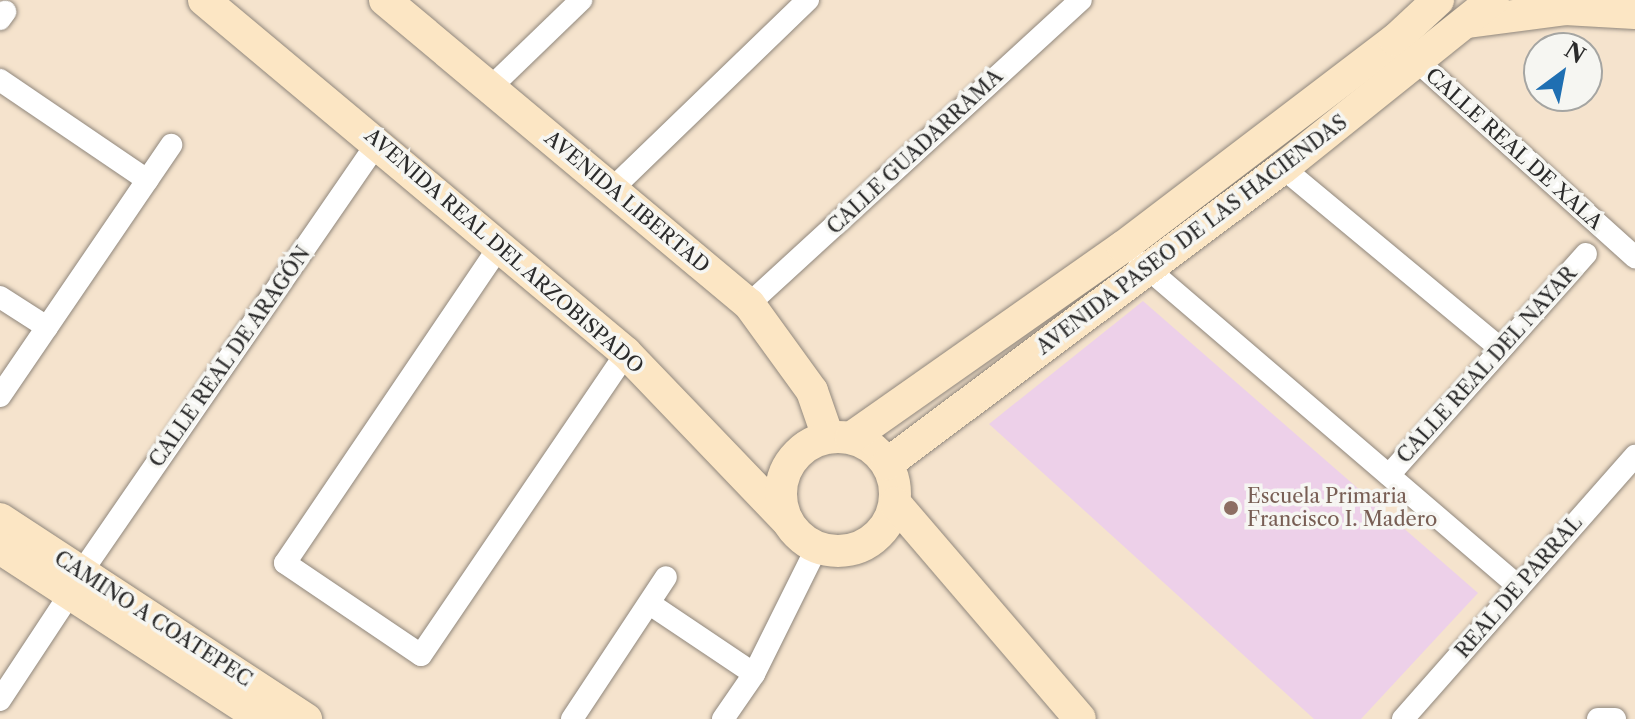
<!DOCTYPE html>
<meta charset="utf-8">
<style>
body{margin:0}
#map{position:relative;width:1635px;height:719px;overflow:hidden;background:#f5e3cd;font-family:"Libre Caslon Text",serif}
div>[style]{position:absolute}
.built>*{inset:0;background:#edd0e9}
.roads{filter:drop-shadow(0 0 2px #90877c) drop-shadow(0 0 2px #90877c)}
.street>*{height:22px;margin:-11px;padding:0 11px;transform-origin:11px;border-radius:11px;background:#fff}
.secondary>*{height:32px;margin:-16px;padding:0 16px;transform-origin:16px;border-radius:16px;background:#fce6c4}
.secondary>.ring{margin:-16px;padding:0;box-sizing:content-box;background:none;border:32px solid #fce6c4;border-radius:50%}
.dots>*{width:22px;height:22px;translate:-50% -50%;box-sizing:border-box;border:4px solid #f6f6f2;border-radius:50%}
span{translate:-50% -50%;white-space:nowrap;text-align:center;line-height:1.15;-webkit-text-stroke:7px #f6f6f2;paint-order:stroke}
.street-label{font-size:20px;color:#2b2b2b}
.education-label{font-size:20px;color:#785e54}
.left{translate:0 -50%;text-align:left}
.north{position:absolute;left:1523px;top:32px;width:80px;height:80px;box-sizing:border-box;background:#f6f6f2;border:2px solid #a5a5a2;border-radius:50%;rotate:32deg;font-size:22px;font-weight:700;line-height:32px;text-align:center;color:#2b2b2b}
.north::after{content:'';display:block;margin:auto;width:28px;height:36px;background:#1f6fb2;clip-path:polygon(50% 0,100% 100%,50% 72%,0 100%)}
</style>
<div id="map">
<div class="built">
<i style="clip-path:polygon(1143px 301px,1478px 593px,1361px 719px,1314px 719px,989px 424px)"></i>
</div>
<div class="roads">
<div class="street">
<i style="left:0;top:19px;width:9px;rotate:-54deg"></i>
<i style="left:1407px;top:52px;width:307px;rotate:42deg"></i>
<i style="left:0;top:80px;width:178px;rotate:34.2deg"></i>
<i style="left:490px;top:88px;width:127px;rotate:-44deg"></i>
<i style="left:1283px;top:168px;width:283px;rotate:39.7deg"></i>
<i style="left:611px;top:190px;width:274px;rotate:-44deg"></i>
<i style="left:501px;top:244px;width:385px;rotate:124.1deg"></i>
<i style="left:285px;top:563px;width:164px;rotate:34.1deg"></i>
<i style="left:421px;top:655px;width:365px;rotate:-55.8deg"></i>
<i style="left:1140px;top:262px;width:499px;rotate:40.6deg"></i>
<i style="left:0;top:297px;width:56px;rotate:32.6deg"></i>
<i style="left:749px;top:304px;width:450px;rotate:-42.5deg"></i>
<i style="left:0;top:396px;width:304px;rotate:-55.7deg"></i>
<i style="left:1389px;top:475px;width:296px;rotate:-48.3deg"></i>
<i style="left:81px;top:573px;width:523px;rotate:-55.43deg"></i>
<i style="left:650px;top:604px;width:125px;rotate:33.9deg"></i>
<i style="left:0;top:700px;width:127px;rotate:-56.6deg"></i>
<i style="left:572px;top:719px;width:170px;rotate:-56.5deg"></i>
<i style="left:723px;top:719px;width:55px;rotate:-55.4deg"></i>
<i style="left:754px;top:674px;width:142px;rotate:-63.6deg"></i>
<i style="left:1403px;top:719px;width:351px;rotate:-48.6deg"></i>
<i style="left:1598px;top:719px;width:17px"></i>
</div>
<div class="secondary">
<i style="left:204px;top:0;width:550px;rotate:39.91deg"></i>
<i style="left:626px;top:353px;width:233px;rotate:46.2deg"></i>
<i style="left:385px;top:0;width:474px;rotate:39.9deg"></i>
<i style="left:749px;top:304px;width:107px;rotate:54.1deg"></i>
<i style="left:812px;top:391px;width:49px;rotate:70.8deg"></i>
<i style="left:1468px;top:22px;width:98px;rotate:-7.6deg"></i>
<i style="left:1565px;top:9px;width:70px;rotate:3.3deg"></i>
<i class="ring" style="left:781px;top:437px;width:82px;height:82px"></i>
<i style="left:851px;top:438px;width:332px;rotate:-35.1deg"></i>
<i style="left:1123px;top:247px;width:342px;rotate:-37.3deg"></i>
<i style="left:1395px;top:40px;width:59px;rotate:-42.9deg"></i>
<i style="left:887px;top:464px;width:494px;rotate:-36.8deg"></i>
<i style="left:1283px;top:168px;width:269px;rotate:-38.7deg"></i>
<i style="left:895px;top:503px;width:284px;rotate:49.4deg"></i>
<i style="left:0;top:519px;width:366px;rotate:33.2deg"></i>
<i style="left:0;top:548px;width:313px;rotate:33.1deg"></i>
</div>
</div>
<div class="dots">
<i style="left:1231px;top:508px;background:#8d6e63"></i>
</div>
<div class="street-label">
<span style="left:1514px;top:149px;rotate:42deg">CALLE REAL DE XALA</span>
<span style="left:915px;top:152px;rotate:-43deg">CALLE GUADARRAMA</span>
<span style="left:627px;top:202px;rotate:40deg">AVENIDA LIBERTAD</span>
<span style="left:1192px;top:235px;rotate:-37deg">AVENIDA PASEO DE LAS HACIENDAS</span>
<span style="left:504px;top:251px;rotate:41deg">AVENIDA REAL DEL ARZOBISPADO</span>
<span style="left:230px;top:357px;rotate:-55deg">CALLE REAL DE ARAGÓN</span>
<span style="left:1487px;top:365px;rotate:-48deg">CALLE REAL DEL NAYAR</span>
<span style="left:1519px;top:587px;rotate:-49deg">REAL DE PARRAL</span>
<span style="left:153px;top:619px;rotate:33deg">CAMINO A COATEPEC</span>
</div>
<div class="education-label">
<span class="left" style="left:1247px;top:508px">Escuela Primaria<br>Francisco I. Madero</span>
</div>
<div class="north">N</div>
</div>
